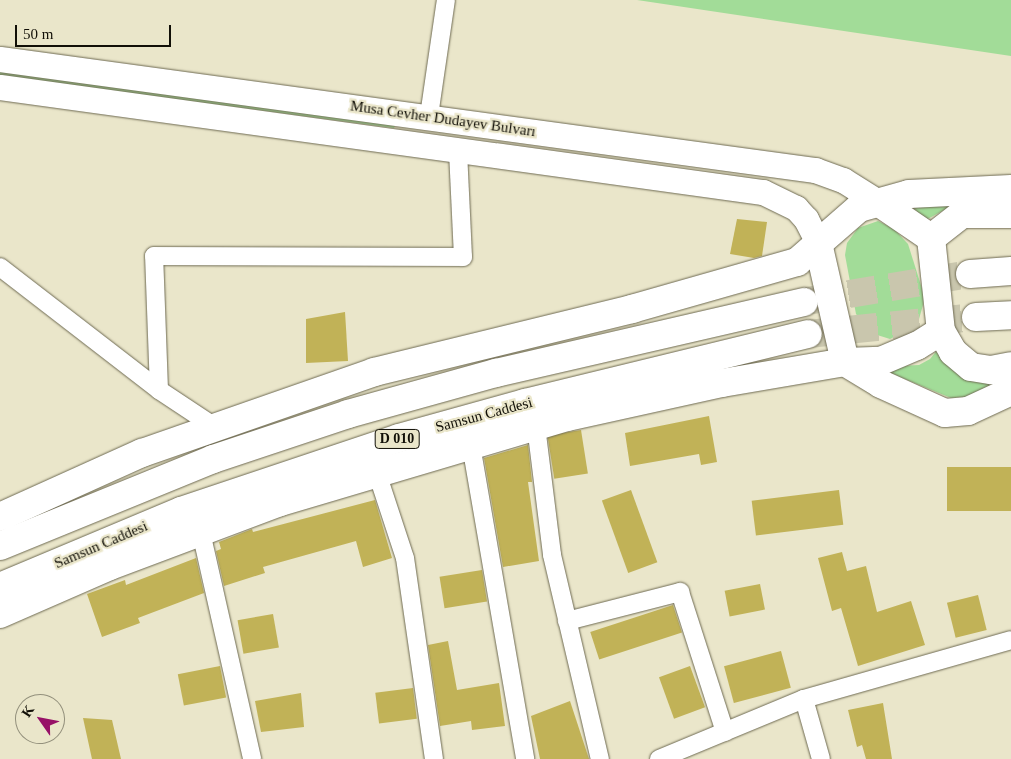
<!DOCTYPE html>
<meta charset="utf-8">
<style>
body{margin:0}
#map{position:relative;width:1011px;height:759px;overflow:hidden;background:#eae6ca;font-family:"Times New Roman",serif}
div>[style]{position:absolute}
.green>*{inset:0;background:#a2dc98}
.building>*{inset:0;background:#c1b257;transform-origin:0 0}
.trunk-tunnel>*{height:28px;margin-top:-14px;transform-origin:0;background:repeating-linear-gradient(90deg,#c9c6ad 0 28px,transparent 0 42px)}
.roads{filter:drop-shadow(0 0 1px #6e6a52) drop-shadow(0 0 1px #6e6a52)}
.minor>*{height:18px;margin:-9px;padding:0 9px;transform-origin:9px;border-radius:9px;background:#fff}
.secondary>*{height:25px;margin:-12.5px;padding:0 12.5px;transform-origin:12.5px;border-radius:12.5px;background:#fff}
.trunk>*{height:28px;margin:-14px;padding:0 14px;transform-origin:14px;border-radius:14px;background:#fff}
span{translate:-50% -50%;white-space:nowrap;text-align:center;line-height:1.15;-webkit-text-stroke:4.5px #eae6ca;paint-order:stroke}
.shield-label span{padding:1px 4px;background:#eae6ca;border:1px solid;border-radius:4px;-webkit-text-stroke-width:0}
.shield-label{font-size:14px;color:#110f07;font-weight:700}
.street-label{font-size:15px;color:#110f07}
.north{position:absolute;left:15px;top:694px;width:50px;height:50px;box-sizing:border-box;background:#eae6ca;border:1px solid #93907c;border-radius:50%;rotate:303deg;font-size:14px;font-weight:700;line-height:20px;text-align:center;color:#110f07}
.north::after{content:'';display:block;margin:auto;width:18px;height:22px;background:#971167;clip-path:polygon(50% 0,100% 100%,50% 72%,0 100%)}
.scale{position:absolute;left:15px;top:25px;width:156px;height:22px;box-sizing:border-box;border:2px solid #110f07;border-top:0;padding-left:6px;font-size:15px;line-height:18px;white-space:nowrap;color:#110f07;-webkit-text-stroke:4px #eae6ca;paint-order:stroke}
</style>
<div id="map">
<div class="green">
<i style="clip-path:polygon(637px 0,1011px 0,1011px 56px)"></i>
<i style="clip-path:polygon(0 71px,396px 124px,394px 128px,0 76px)"></i>
<i style="clip-path:polygon(954px 200px,955px 204px,924px 221px,914px 208px)"></i>
<i style="clip-path:polygon(878px 221px,894px 229px,908px 244px,925px 298px,919px 319px,911px 328px,890px 339px,874px 334px,856px 314px,845px 255px,847px 243px,858px 228px)"></i>
<i style="clip-path:polygon(939px 348px,1011px 377px,967px 397px,951px 398px,883px 370px,883px 367px,919px 365px,930px 359px)"></i>
</div>
<div class="building">
<i style="clip-path:polygon(737px 219px,767px 222px,762px 256px,754px 258px,730px 254px)"></i>
<i style="clip-path:polygon(345px 312px,348px 361px,306px 363px,306px 319px)"></i>
<i style="clip-path:polygon(709px 416px,717px 462px,701px 465px,699px 454px,630px 466px,625px 433px)"></i>
<i style="left:581px;top:430px;width:44px;height:34px;rotate:81deg"></i>
<i style="clip-path:polygon(528px 445px,532px 482px,528px 482px,539px 561px,503px 567px,484px 458px)"></i>
<i style="left:1011px;top:467px;width:44px;height:64px;rotate:90deg"></i>
<i style="left:631px;top:490px;width:77px;height:31px;rotate:70deg"></i>
<i style="left:839px;top:490px;width:35px;height:88px;rotate:83deg"></i>
<i style="clip-path:polygon(375px 500px,392px 558px,363px 567px,356px 541px,263px 567px,265px 573px,224px 586px,216px 551px,221px 549px,219px 542px,252px 529px,253px 532px)"></i>
<i style="clip-path:polygon(842px 552px,847px 571px,866px 566px,877px 612px,911px 601px,925px 645px,858px 666px,841px 608px,832px 611px,818px 558px)"></i>
<i style="clip-path:polygon(196px 558px,204px 593px,138px 618px,140px 623px,102px 637px,87px 594px,125px 580px,126px 585px)"></i>
<i style="left:482px;top:570px;width:32px;height:43px;rotate:81deg"></i>
<i style="left:760px;top:584px;width:26px;height:36px;rotate:79deg"></i>
<i style="left:978px;top:595px;width:36px;height:32px;rotate:76deg"></i>
<i style="left:673px;top:605px;width:29px;height:87px;rotate:72deg"></i>
<i style="left:273px;top:614px;width:34px;height:36px;rotate:80deg"></i>
<i style="clip-path:polygon(448px 641px,457px 690px,499px 683px,505px 726px,472px 730px,471px 721px,440px 726px,428px 645px)"></i>
<i style="left:781px;top:651px;width:38px;height:59px;rotate:75deg"></i>
<i style="left:220px;top:666px;width:32px;height:43px;rotate:79deg"></i>
<i style="left:690px;top:666px;width:44px;height:33px;rotate:70deg"></i>
<i style="left:413px;top:688px;width:31px;height:38px;rotate:83deg"></i>
<i style="clip-path:polygon(301px 693px,304px 727px,261px 732px,255px 701px)"></i>
<i style="clip-path:polygon(570px 701px,589px 759px,540px 759px,531px 716px)"></i>
<i style="clip-path:polygon(883px 703px,892px 759px,866px 759px,862px 745px,857px 747px,848px 710px)"></i>
<i style="clip-path:polygon(83px 718px,112px 720px,121px 759px,92px 759px)"></i>
</div>
<div class="trunk-tunnel">
<i style="left:807px;top:301px;width:165px;rotate:-9.4deg"></i>
<i style="left:808px;top:334px;width:169px;rotate:-5.8deg"></i>
</div>
<div class="roads">
<div class="minor">
<i style="left:429px;top:116px;width:117px;rotate:-81.7deg"></i>
<i style="left:0;top:267px;width:201px;rotate:37.7deg"></i>
<i style="left:159px;top:390px;width:67px;rotate:33.5deg"></i>
<i style="left:159px;top:390px;width:134px;rotate:-92.1deg"></i>
<i style="left:154px;top:256px;width:309px;rotate:0.2deg"></i>
<i style="left:463px;top:257px;width:105px;rotate:-92.7deg"></i>
<i style="left:536px;top:426px;width:130px;rotate:82.9deg"></i>
<i style="left:552px;top:555px;width:210px;rotate:76.8deg"></i>
<i style="left:471px;top:445px;width:319px;rotate:80.2deg"></i>
<i style="left:377px;top:473px;width:89px;rotate:71.8deg"></i>
<i style="left:405px;top:558px;width:203px;rotate:81.8deg"></i>
<i style="left:201px;top:532px;width:233px;rotate:77.3deg"></i>
<i style="left:567px;top:621px;width:117px;rotate:-14.4deg"></i>
<i style="left:680px;top:592px;width:147px;rotate:72.2deg"></i>
<i style="left:804px;top:699px;width:62px;rotate:74.2deg"></i>
<i style="left:659px;top:759px;width:157px;rotate:-22.5deg"></i>
<i style="left:804px;top:699px;width:215px;rotate:-15.9deg"></i>
</div>
<div class="secondary">
<i style="left:0;top:59px;width:823px;rotate:7.76deg"></i>
<i style="left:815px;top:170px;width:30px;rotate:20deg"></i>
<i style="left:843px;top:180px;width:41px;rotate:32.2deg"></i>
<i style="left:0;top:87px;width:770px;rotate:7.84deg"></i>
<i style="left:763px;top:192px;width:37px;rotate:26deg"></i>
<i style="left:796px;top:208px;width:15px;rotate:48deg"></i>
<i style="left:806px;top:219px;width:27px;rotate:63deg"></i>
</div>
<div class="trunk">
<i style="left:878px;top:202px;width:64px;rotate:34.2deg"></i>
<i style="left:1011px;top:214px;width:49px;rotate:180deg"></i>
<i style="left:962px;top:214px;width:39px;rotate:142deg"></i>
<i style="left:931px;top:238px;width:94px;rotate:83.9deg"></i>
<i style="left:941px;top:331px;width:24px;rotate:60deg"></i>
<i style="left:953px;top:352px;width:23px;rotate:40deg"></i>
<i style="left:971px;top:367px;width:20px;rotate:9deg"></i>
<i style="left:991px;top:370px;width:20px;rotate:-11deg"></i>
<i style="left:818px;top:243px;width:122px;rotate:77.2deg"></i>
<i style="left:845px;top:362px;width:36px;rotate:-2deg"></i>
<i style="left:881px;top:361px;width:39px;rotate:-23deg"></i>
<i style="left:917px;top:346px;width:28px;rotate:-32deg"></i>
<i style="left:970px;top:274px;width:41px;rotate:-4.2deg"></i>
<i style="left:976px;top:317px;width:35px;rotate:-3deg"></i>
<i style="left:0;top:517px;width:156px;rotate:-24.3deg"></i>
<i style="left:142px;top:453px;width:246px;rotate:-19.2deg"></i>
<i style="left:374px;top:372px;width:266px;rotate:-13.7deg"></i>
<i style="left:632px;top:309px;width:172px;rotate:-15.9deg"></i>
<i style="left:797px;top:262px;width:82px;rotate:-41.1deg"></i>
<i style="left:859px;top:208px;width:52px;rotate:-15.6deg"></i>
<i style="left:909px;top:194px;width:102px;rotate:-2.8deg"></i>
<i style="left:0;top:546px;width:230px;rotate:-22.2deg"></i>
<i style="left:213px;top:459px;width:142px;rotate:-18.4deg"></i>
<i style="left:348px;top:414px;width:154px;rotate:-15.5deg"></i>
<i style="left:496px;top:373px;width:316px;rotate:-13deg"></i>
<i style="left:0;top:587px;width:196px;rotate:-22.8deg"></i>
<i style="left:181px;top:511px;width:230px;rotate:-18.5deg"></i>
<i style="left:399px;top:438px;width:131px;rotate:-15.5deg"></i>
<i style="left:525px;top:403px;width:291px;rotate:-13.7deg"></i>
<i style="left:0;top:614px;width:120px;rotate:-23.6deg"></i>
<i style="left:110px;top:566px;width:182px;rotate:-20.6deg"></i>
<i style="left:280px;top:502px;width:299px;rotate:-16.5deg"></i>
<i style="left:567px;top:417px;width:159px;rotate:-12.4deg"></i>
<i style="left:722px;top:383px;width:125px;rotate:-9.7deg"></i>
<i style="left:845px;top:362px;width:42px;rotate:31.4deg"></i>
<i style="left:881px;top:384px;width:70px;rotate:24.4deg"></i>
<i style="left:945px;top:413px;width:23px;rotate:-5deg"></i>
<i style="left:968px;top:411px;width:47px;rotate:-24.9deg"></i>
</div>
</div>
<div class="shield-label">
<span style="left:397px;top:439px">D 010</span>
</div>
<div class="street-label">
<span style="left:443px;top:119px;rotate:8deg">Musa Cevher Dudayev Bulvarı</span>
<span style="left:484px;top:415px;rotate:-15deg">Samsun Caddesi</span>
<span style="left:101px;top:545px;rotate:-23deg">Samsun Caddesi</span>
</div>
<div class="north">K</div>
<div class="scale">50 m</div>
</div>
